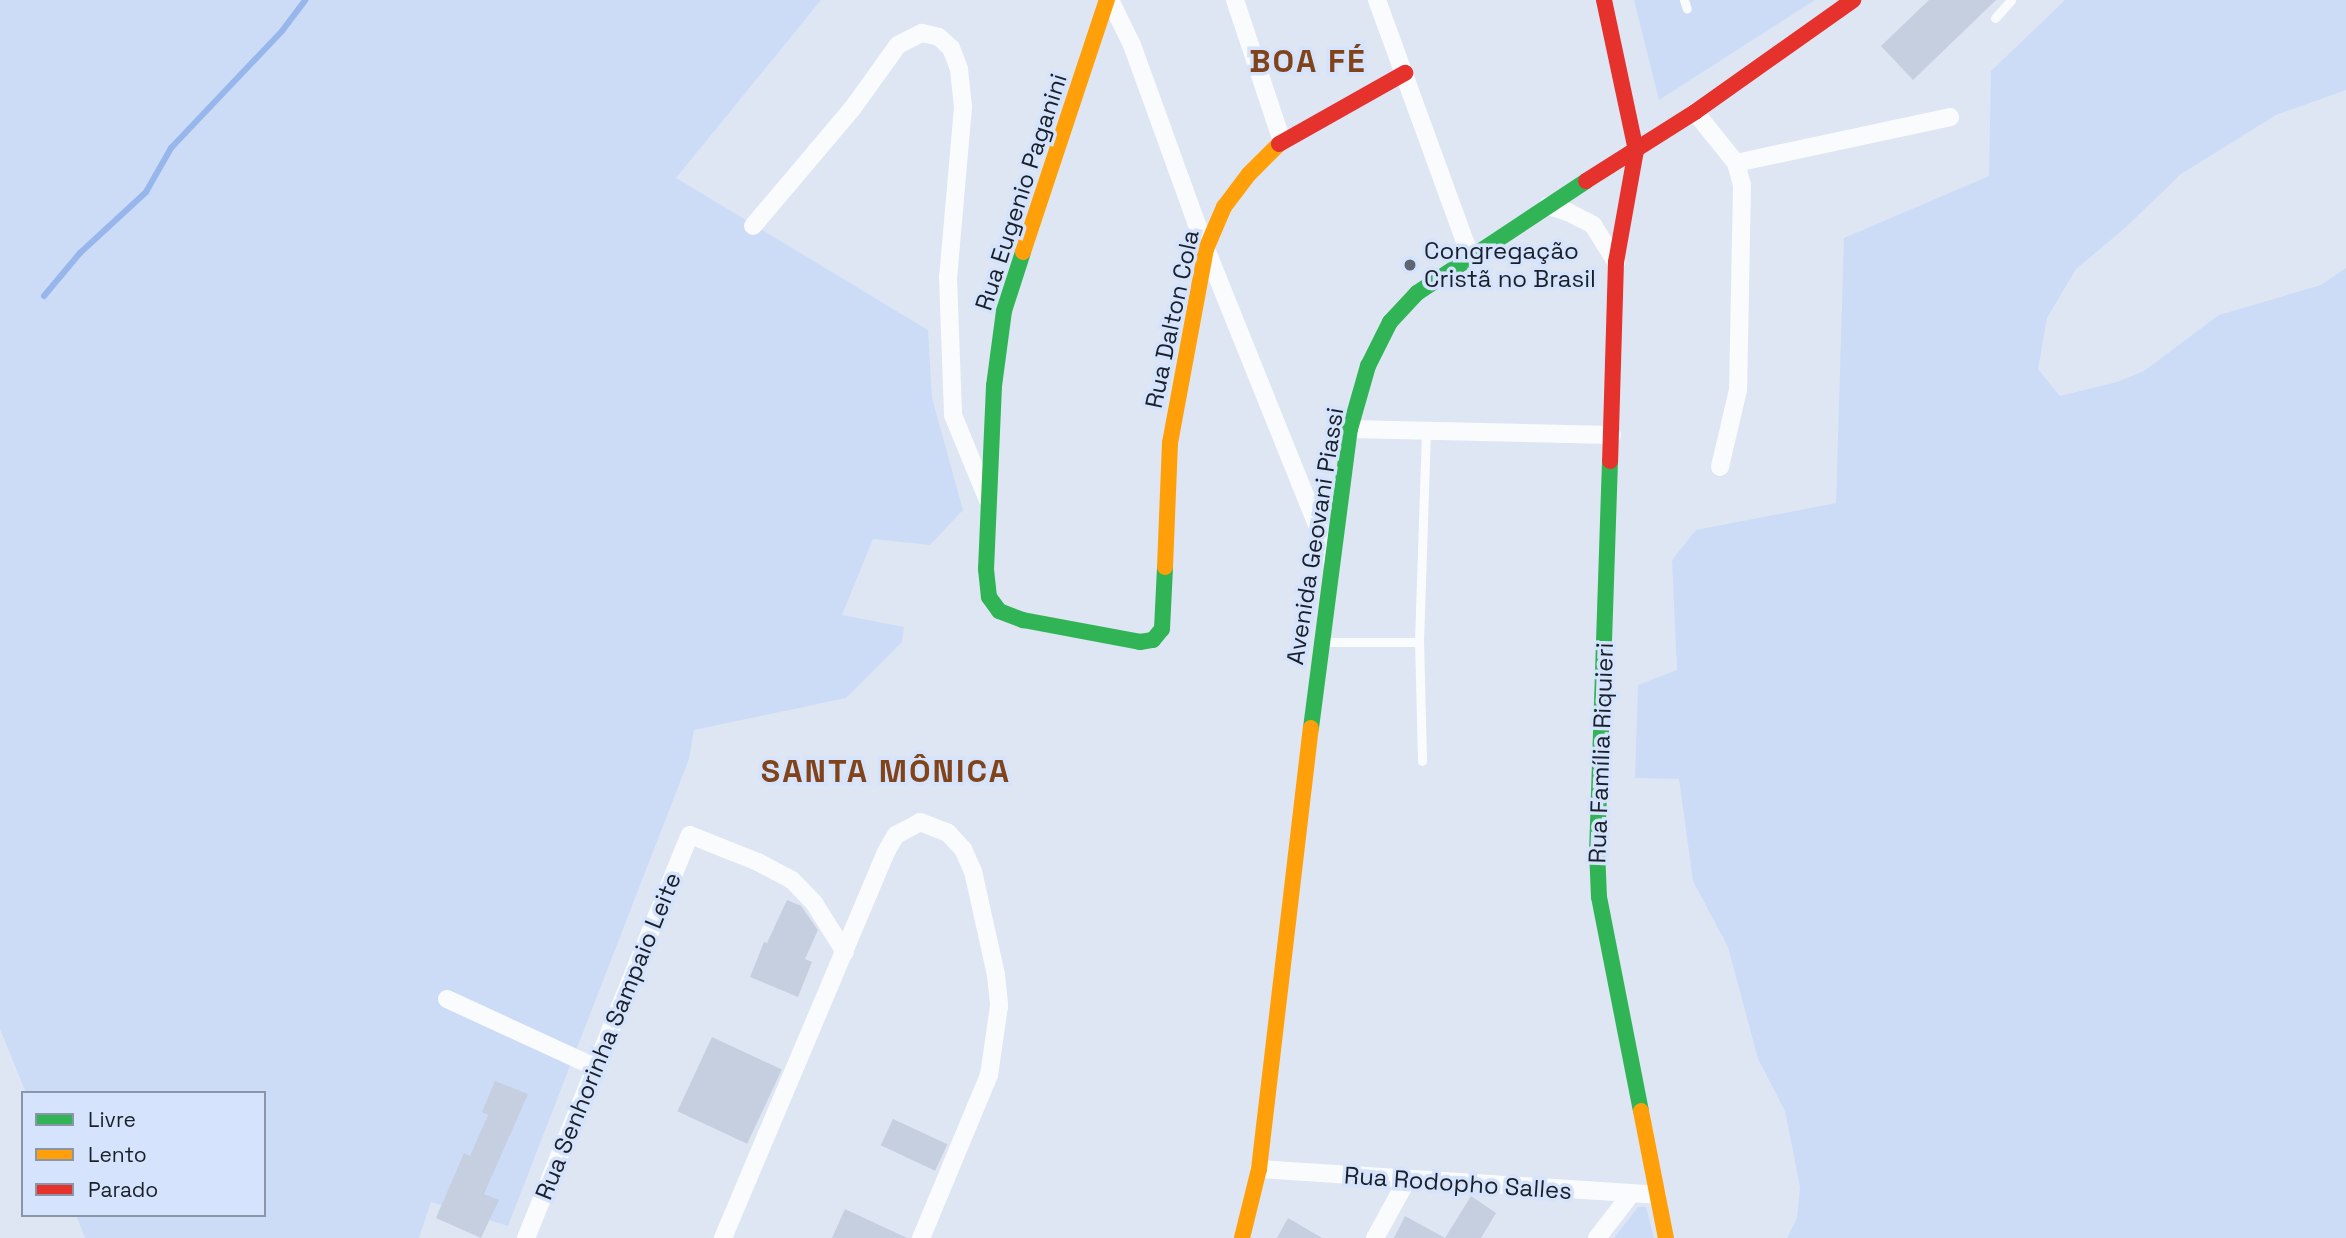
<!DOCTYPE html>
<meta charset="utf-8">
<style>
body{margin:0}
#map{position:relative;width:2346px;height:1238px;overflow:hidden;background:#dee6f3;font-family:"Space Grotesk",sans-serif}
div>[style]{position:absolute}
.green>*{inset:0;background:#ccdcf7}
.stream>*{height:6px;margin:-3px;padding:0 3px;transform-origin:3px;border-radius:3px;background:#97b6eb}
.building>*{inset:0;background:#c5cfe0;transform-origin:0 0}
.lane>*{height:9px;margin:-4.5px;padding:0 4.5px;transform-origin:4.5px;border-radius:4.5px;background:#fafbfd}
.street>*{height:18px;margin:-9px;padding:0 9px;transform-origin:9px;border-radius:9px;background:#fafbfd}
.fast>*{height:16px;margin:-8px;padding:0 8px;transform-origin:8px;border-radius:8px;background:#30b455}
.slow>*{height:16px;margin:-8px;padding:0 8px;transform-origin:8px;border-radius:8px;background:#ff9f0a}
.jam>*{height:16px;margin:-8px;padding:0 8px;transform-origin:8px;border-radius:8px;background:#e5322d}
.dots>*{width:19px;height:19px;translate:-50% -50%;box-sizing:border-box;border:4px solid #d5e4fc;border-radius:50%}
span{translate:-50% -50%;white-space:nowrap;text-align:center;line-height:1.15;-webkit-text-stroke:7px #d5e4fc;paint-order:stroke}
.street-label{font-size:24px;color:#19202a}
.poi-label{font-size:24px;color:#19202a}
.left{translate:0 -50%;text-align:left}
.district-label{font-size:32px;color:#81431a;font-weight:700;letter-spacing:2px}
.legend{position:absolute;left:21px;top:1091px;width:245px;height:126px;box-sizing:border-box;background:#d5e4fc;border:2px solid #8a96a8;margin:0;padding:9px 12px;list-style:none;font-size:21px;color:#19202a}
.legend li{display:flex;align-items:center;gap:14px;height:35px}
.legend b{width:35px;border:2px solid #8a96a8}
</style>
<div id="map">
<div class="green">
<i style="clip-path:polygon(0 0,821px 0,676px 178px,928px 330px,932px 398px,963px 510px,930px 545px,873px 539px,842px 615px,904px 627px,902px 642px,846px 698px,694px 730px,689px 759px,508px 1226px,431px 1202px,419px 1238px,85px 1238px,76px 1215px,264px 1215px,264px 1093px,26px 1093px,0 1029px)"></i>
<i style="clip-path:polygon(1634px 0,1815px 0,1659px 100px)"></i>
<i style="clip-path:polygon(2065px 0,2346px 0,2346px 90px,2276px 115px,2181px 174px,2125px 228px,2076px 269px,2047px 318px,2038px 369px,2060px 396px,2117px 382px,2144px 371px,2219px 315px,2321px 285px,2346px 268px,2346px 1238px,1787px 1238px,1797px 1218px,1800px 1187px,1785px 1111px,1758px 1059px,1728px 947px,1693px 881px,1679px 779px,1635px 778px,1638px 685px,1677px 670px,1672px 560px,1696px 530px,1836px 503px,1844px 238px,1989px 176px,1991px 71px)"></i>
<i style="clip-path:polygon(1638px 1207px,1646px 1207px,1654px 1238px,1614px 1238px)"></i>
</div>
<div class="stream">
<i style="left:44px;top:296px;width:56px;rotate:-50.1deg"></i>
<i style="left:80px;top:253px;width:90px;rotate:-42.7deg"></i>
<i style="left:146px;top:192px;width:51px;rotate:-60.4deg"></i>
<i style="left:171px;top:148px;width:161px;rotate:-46.5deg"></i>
<i style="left:282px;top:31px;width:39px;rotate:-53deg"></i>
</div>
<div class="building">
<i style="clip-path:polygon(1929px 0,1996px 0,1913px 80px,1881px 46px)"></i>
<i style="clip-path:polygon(787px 900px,801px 906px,818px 930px,805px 959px,812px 962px,798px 997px,750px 977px,764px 942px,767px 943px)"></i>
<i style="left:712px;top:1037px;width:77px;height:82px;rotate:25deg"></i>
<i style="clip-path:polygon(495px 1081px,528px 1094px,484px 1194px,499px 1200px,481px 1238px,436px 1218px,464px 1153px,470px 1156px,488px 1115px,482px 1112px)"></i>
<i style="left:893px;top:1119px;width:60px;height:29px;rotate:25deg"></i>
<i style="clip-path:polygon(1471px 1196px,1496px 1213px,1481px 1238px,1394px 1238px,1405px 1216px,1445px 1238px)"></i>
<i style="clip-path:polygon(845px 1209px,907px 1238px,832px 1238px)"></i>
<i style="clip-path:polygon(1288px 1218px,1322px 1238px,1277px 1238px)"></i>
</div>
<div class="lane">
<i style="left:1684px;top:0;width:9px;rotate:72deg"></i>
<i style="left:1995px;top:18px;width:24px;rotate:-48deg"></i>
<i style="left:1323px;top:642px;width:96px"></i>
<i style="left:1422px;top:761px;width:119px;rotate:-91.4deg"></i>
<i style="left:1419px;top:642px;width:211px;rotate:-88.1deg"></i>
</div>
<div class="street">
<i style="left:1110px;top:0;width:50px;rotate:63.9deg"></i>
<i style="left:1132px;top:45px;width:217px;rotate:70.1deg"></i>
<i style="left:1206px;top:249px;width:335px;rotate:68.1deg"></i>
<i style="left:1235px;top:0;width:149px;rotate:71.6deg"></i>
<i style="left:1377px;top:0;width:272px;rotate:70deg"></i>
<i style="left:1695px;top:112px;width:65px;rotate:51.2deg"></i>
<i style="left:1736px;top:163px;width:23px;rotate:75deg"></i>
<i style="left:1742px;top:185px;width:205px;rotate:91.1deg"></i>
<i style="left:1738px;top:390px;width:79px;rotate:103.2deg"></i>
<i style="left:1736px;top:163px;width:219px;rotate:-12.1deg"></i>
<i style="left:1548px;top:206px;width:21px;rotate:17deg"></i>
<i style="left:1568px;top:212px;width:28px;rotate:27deg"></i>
<i style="left:1593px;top:225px;width:44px;rotate:58.1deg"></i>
<i style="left:753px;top:226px;width:153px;rotate:-49.8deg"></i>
<i style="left:852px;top:109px;width:79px;rotate:-54.3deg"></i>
<i style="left:898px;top:45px;width:27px;rotate:-27deg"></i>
<i style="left:922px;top:33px;width:17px;rotate:13deg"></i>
<i style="left:939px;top:37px;width:16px;rotate:43deg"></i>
<i style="left:951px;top:48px;width:22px;rotate:69deg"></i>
<i style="left:959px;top:69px;width:38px;rotate:84deg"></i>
<i style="left:963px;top:107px;width:171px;rotate:95deg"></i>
<i style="left:948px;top:277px;width:138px;rotate:87.9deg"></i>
<i style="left:953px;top:415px;width:90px;rotate:67.7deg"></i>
<i style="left:1350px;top:429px;width:262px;rotate:1.3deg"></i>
<i style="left:447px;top:999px;width:163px;rotate:24.7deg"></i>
<i style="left:1259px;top:1169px;width:399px;rotate:3.7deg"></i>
<i style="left:526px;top:1238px;width:435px;rotate:-67.9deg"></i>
<i style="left:690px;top:835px;width:73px;rotate:21.7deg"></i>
<i style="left:758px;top:862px;width:38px;rotate:28deg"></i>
<i style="left:792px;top:880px;width:32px;rotate:46deg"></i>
<i style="left:814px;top:903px;width:58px;rotate:57.7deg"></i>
<i style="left:723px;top:1238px;width:419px;rotate:-67.1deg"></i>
<i style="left:886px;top:852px;width:20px;rotate:-60deg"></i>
<i style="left:896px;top:835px;width:27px;rotate:-28deg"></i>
<i style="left:920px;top:822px;width:30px;rotate:21deg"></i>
<i style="left:948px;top:833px;width:22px;rotate:47deg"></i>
<i style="left:963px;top:849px;width:24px;rotate:66deg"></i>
<i style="left:973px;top:871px;width:107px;rotate:77.5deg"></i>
<i style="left:996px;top:975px;width:31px;rotate:84deg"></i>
<i style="left:999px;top:1006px;width:70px;rotate:98.2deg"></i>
<i style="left:989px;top:1075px;width:177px;rotate:112.6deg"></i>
<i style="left:1375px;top:1238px;width:66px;rotate:-61.1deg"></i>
<i style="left:1597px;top:1238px;width:56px;rotate:-52.3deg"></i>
</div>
<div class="fast">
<i style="left:1023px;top:252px;width:62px;rotate:107.9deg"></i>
<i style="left:1004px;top:311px;width:76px;rotate:97.6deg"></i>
<i style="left:994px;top:386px;width:183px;rotate:92.5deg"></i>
<i style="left:986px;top:569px;width:28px;rotate:84deg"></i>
<i style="left:989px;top:597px;width:17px;rotate:54deg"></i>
<i style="left:999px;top:611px;width:26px;rotate:21deg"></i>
<i style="left:1023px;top:620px;width:119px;rotate:10.6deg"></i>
<i style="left:1140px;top:642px;width:13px;rotate:-9deg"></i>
<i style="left:1153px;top:640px;width:14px;rotate:-51deg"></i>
<i style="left:1162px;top:629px;width:62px;rotate:-87.2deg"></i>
<i style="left:1610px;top:461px;width:389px;rotate:91.9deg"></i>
<i style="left:1597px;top:850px;width:47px;rotate:87.6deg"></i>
<i style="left:1599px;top:897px;width:218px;rotate:78.9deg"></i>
<i style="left:1311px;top:728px;width:302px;rotate:-82.6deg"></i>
<i style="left:1350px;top:429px;width:66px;rotate:-74.1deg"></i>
<i style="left:1368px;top:366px;width:49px;rotate:-63.4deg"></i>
<i style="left:1390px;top:322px;width:40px;rotate:-47deg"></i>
<i style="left:1417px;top:293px;width:203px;rotate:-33.5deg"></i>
</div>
<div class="slow">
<i style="left:1023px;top:252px;width:266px;rotate:-71.6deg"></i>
<i style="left:1165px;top:567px;width:124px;rotate:-87.7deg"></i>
<i style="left:1170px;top:443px;width:197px;rotate:-79.5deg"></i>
<i style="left:1206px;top:249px;width:46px;rotate:-66.8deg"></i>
<i style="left:1224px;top:207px;width:41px;rotate:-52.9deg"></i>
<i style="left:1249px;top:174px;width:42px;rotate:-45deg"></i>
<i style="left:1641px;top:1111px;width:129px;rotate:78.9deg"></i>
<i style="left:1242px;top:1238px;width:71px;rotate:-76.2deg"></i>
<i style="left:1259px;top:1169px;width:444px;rotate:-83.3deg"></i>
</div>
<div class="jam">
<i style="left:1604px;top:0;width:153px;rotate:78deg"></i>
<i style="left:1636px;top:150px;width:114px;rotate:100.1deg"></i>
<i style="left:1616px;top:262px;width:199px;rotate:91.7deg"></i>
<i style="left:1279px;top:144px;width:145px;rotate:-29.4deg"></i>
<i style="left:1586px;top:181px;width:129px;rotate:-32.3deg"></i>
<i style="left:1695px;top:112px;width:194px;rotate:-35.3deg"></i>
</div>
<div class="dots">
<i style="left:1410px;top:265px;background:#5e6570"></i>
</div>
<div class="street-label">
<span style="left:1021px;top:192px;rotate:-72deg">Rua Eugenio Paganini</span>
<span style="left:1172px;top:319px;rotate:-78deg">Rua Dalton Cola</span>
<span style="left:1315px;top:536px;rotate:-81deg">Avenida Geovani Piassi</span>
<span style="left:1601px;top:753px;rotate:-88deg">Rua Família Riquieri</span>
<span style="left:608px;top:1036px;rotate:-68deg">Rua Senhorinha Sampaio Leite</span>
<span style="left:1458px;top:1183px;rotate:4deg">Rua Rodopho Salles</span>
</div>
<div class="poi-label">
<span class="left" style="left:1424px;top:265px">Congregação<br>Cristã no Brasil</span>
</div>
<div class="district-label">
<span style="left:1308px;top:61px">BOA FÉ</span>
<span style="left:886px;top:771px">SANTA MÔNICA</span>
</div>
<ul class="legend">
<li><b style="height:9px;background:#30b455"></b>Livre</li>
<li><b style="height:9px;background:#ff9f0a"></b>Lento</li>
<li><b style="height:9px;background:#e5322d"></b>Parado</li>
</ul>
</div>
